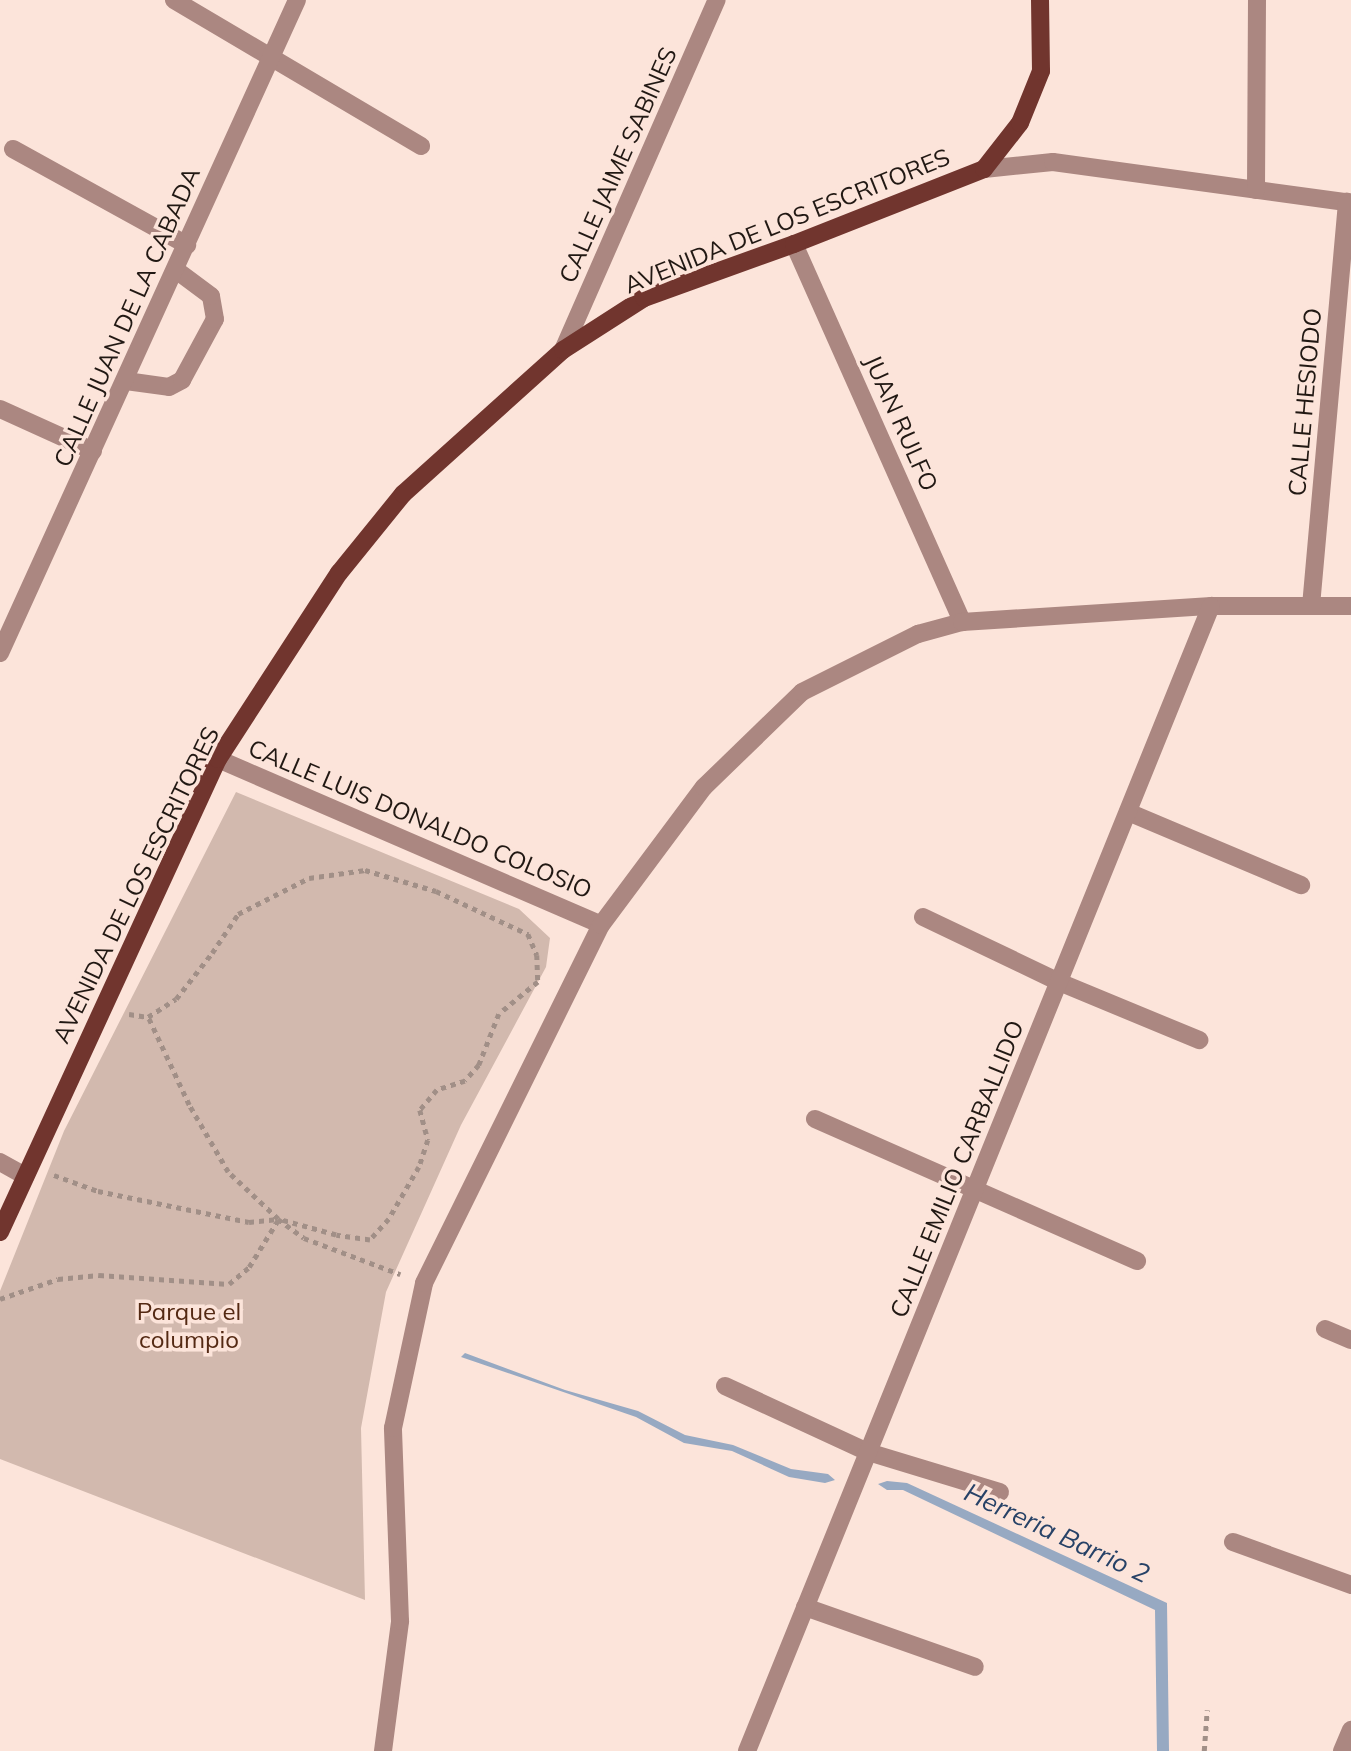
<!DOCTYPE html>
<style>
body{margin:0}
#map{position:relative;width:1351px;height:1751px;overflow:hidden;background:#fce4da;font-family:Mulish,sans-serif}
div>[style]{position:absolute}
.green>*{inset:0;background:#d2b9ae}
.water>*{inset:0;background:#97a9c2}
.path>*{height:4.5px;margin-top:-2.25px;transform-origin:0;background:repeating-linear-gradient(90deg,#a18f87 0 5px,transparent 0 10px)}
.minor>*{height:18px;margin:-9px;padding:0 9px;transform-origin:9px;border-radius:9px;background:#ab8781}
.major>*{height:18px;margin:-9px;padding:0 9px;transform-origin:9px;border-radius:9px;background:#71352e}
span{translate:-50% -50%;white-space:nowrap;text-align:center;line-height:1.15;-webkit-text-stroke:7px #fce4da;paint-order:stroke}
.street-label{font-size:24px;color:#211813}
.park-label{font-size:24px;color:#542913}
.water-label{font-size:26px;color:#274267;font-style:italic}
</style>
<div id="map">
<div class="green">
<i style="clip-path:polygon(236px 792px,519px 909px,550px 938px,546px 967px,461px 1125px,386px 1292px,361px 1428px,365px 1600px,0 1459px,0 1291px,64px 1131px)"></i>
</div>
<div class="water">
<i style="clip-path:polygon(465px 1353px,565px 1390px,638px 1411px,685px 1435px,733px 1445px,791px 1469px,828px 1474px,835px 1480px,825px 1483px,789px 1477px,732px 1451px,684px 1443px,636px 1417px,461px 1357px)"></i>
<i style="clip-path:polygon(887px 1481px,907px 1483px,1167px 1603px,1169px 1751px,1157px 1751px,1155px 1610px,903px 1490px,887px 1490px,878px 1484px)"></i>
</div>
<div class="path">
<i style="left:129px;top:1014px;width:19px;rotate:9deg"></i>
<i style="left:148px;top:1017px;width:33px;rotate:-33deg"></i>
<i style="left:176px;top:999px;width:58px;rotate:-52deg"></i>
<i style="left:212px;top:953px;width:47px;rotate:-56.3deg"></i>
<i style="left:238px;top:914px;width:80px;rotate:-26.9deg"></i>
<i style="left:309px;top:878px;width:57px;rotate:-8.1deg"></i>
<i style="left:365px;top:870px;width:74px;rotate:16.5deg"></i>
<i style="left:436px;top:891px;width:102px;rotate:25.1deg"></i>
<i style="left:528px;top:934px;width:23px;rotate:67deg"></i>
<i style="left:537px;top:955px;width:27px;rotate:88deg"></i>
<i style="left:538px;top:982px;width:50px;rotate:140.6deg"></i>
<i style="left:499px;top:1014px;width:55px;rotate:111.4deg"></i>
<i style="left:479px;top:1065px;width:21px;rotate:131deg"></i>
<i style="left:465px;top:1081px;width:29px;rotate:162deg"></i>
<i style="left:437px;top:1090px;width:26px;rotate:130deg"></i>
<i style="left:420px;top:1110px;width:31px;rotate:75deg"></i>
<i style="left:428px;top:1140px;width:28px;rotate:108deg"></i>
<i style="left:419px;top:1167px;width:60px;rotate:120deg"></i>
<i style="left:389px;top:1219px;width:28px;rotate:132deg"></i>
<i style="left:370px;top:1240px;width:34px;rotate:-172deg"></i>
<i style="left:336px;top:1235px;width:60px;rotate:-164.6deg"></i>
<i style="left:278px;top:1219px;width:69px;rotate:-136.8deg"></i>
<i style="left:228px;top:1172px;width:78px;rotate:-120.2deg"></i>
<i style="left:189px;top:1105px;width:97px;rotate:-115deg"></i>
<i style="left:54px;top:1175px;width:47px;rotate:20deg"></i>
<i style="left:98px;top:1191px;width:154px;rotate:11.6deg"></i>
<i style="left:249px;top:1222px;width:29px;rotate:-6deg"></i>
<i style="left:278px;top:1219px;width:32px;rotate:36deg"></i>
<i style="left:304px;top:1238px;width:103px;rotate:20.6deg"></i>
<i style="left:0;top:1299px;width:61px;rotate:-19deg"></i>
<i style="left:58px;top:1279px;width:41px;rotate:-5.6deg"></i>
<i style="left:99px;top:1275px;width:130px;rotate:4deg"></i>
<i style="left:229px;top:1284px;width:26px;rotate:-40deg"></i>
<i style="left:249px;top:1267px;width:55px;rotate:-58.3deg"></i>
<i style="left:1204px;top:1751px;width:41px;rotate:-85.8deg"></i>
</div>
<div class="minor">
<i style="left:174px;top:0;width:287px;rotate:30.6deg"></i>
<i style="left:13px;top:149px;width:199px;rotate:28.9deg"></i>
<i style="left:984px;top:169px;width:69px;rotate:-5.8deg"></i>
<i style="left:1053px;top:162px;width:301px;rotate:7.8deg"></i>
<i style="left:1256px;top:190px;width:190px;rotate:-89.7deg"></i>
<i style="left:794px;top:244px;width:414px;rotate:66deg"></i>
<i style="left:563px;top:350px;width:382px;rotate:-66.3deg"></i>
<i style="left:126px;top:381px;width:43px;rotate:7.9deg"></i>
<i style="left:169px;top:387px;width:15px;rotate:-28deg"></i>
<i style="left:182px;top:380px;width:69px;rotate:-61.6deg"></i>
<i style="left:215px;top:319px;width:23px;rotate:-100deg"></i>
<i style="left:211px;top:296px;width:44px;rotate:-143.4deg"></i>
<i style="left:0;top:409px;width:102px;rotate:24.3deg"></i>
<i style="left:1311px;top:606px;width:406px;rotate:-84.9deg"></i>
<i style="left:0;top:653px;width:717px;rotate:-65.54deg"></i>
<i style="left:218px;top:759px;width:417px;rotate:23.4deg"></i>
<i style="left:1128px;top:812px;width:188px;rotate:22.9deg"></i>
<i style="left:923px;top:917px;width:151px;rotate:25.5deg"></i>
<i style="left:1059px;top:982px;width:152px;rotate:22.5deg"></i>
<i style="left:815px;top:1119px;width:352px;rotate:23.8deg"></i>
<i style="left:0;top:1162px;width:29px;rotate:29deg"></i>
<i style="left:1325px;top:1329px;width:28px;rotate:23deg"></i>
<i style="left:725px;top:1386px;width:157px;rotate:24.8deg"></i>
<i style="left:868px;top:1452px;width:138px;rotate:16.9deg"></i>
<i style="left:1233px;top:1542px;width:126px;rotate:20deg"></i>
<i style="left:805px;top:1607px;width:180px;rotate:19.4deg"></i>
<i style="left:383px;top:1751px;width:131px;rotate:-82.5deg"></i>
<i style="left:400px;top:1621px;width:193px;rotate:-92.1deg"></i>
<i style="left:393px;top:1428px;width:148px;rotate:-77.9deg"></i>
<i style="left:424px;top:1283px;width:399px;rotate:-63.7deg"></i>
<i style="left:601px;top:925px;width:172px;rotate:-53.3deg"></i>
<i style="left:704px;top:787px;width:136px;rotate:-44.1deg"></i>
<i style="left:802px;top:692px;width:130px;rotate:-26.6deg"></i>
<i style="left:918px;top:634px;width:46px;rotate:-15.3deg"></i>
<i style="left:962px;top:622px;width:250px;rotate:-3.7deg"></i>
<i style="left:1211px;top:606px;width:140px"></i>
<i style="left:747px;top:1751px;width:1235px;rotate:-67.94deg"></i>
<i style="left:1342px;top:1751px;width:23px;rotate:-67deg"></i>
</div>
<div class="major">
<i style="left:0;top:1232px;width:521px;rotate:-65.26deg"></i>
<i style="left:218px;top:759px;width:222px;rotate:-57deg"></i>
<i style="left:339px;top:573px;width:102px;rotate:-51deg"></i>
<i style="left:403px;top:494px;width:215px;rotate:-42deg"></i>
<i style="left:563px;top:350px;width:96px;rotate:-32.7deg"></i>
<i style="left:644px;top:298px;width:159px;rotate:-19.8deg"></i>
<i style="left:794px;top:244px;width:204px;rotate:-21.5deg"></i>
<i style="left:984px;top:169px;width:58px;rotate:-52deg"></i>
<i style="left:1020px;top:123px;width:56px;rotate:-68deg"></i>
<i style="left:1041px;top:71px;width:71px;rotate:-90.8deg"></i>
</div>
<div class="street-label">
<span style="left:618px;top:165px;rotate:-66deg">CALLE JAIME SABINES</span>
<span style="left:787px;top:221px;rotate:-22deg">AVENIDA DE LOS ESCRITORES</span>
<span style="left:127px;top:317px;rotate:-66deg">CALLE JUAN DE LA CABADA</span>
<span style="left:1305px;top:402px;rotate:-85deg">CALLE HESIODO</span>
<span style="left:901px;top:423px;rotate:66deg">JUAN RULFO</span>
<span style="left:420px;top:819px;rotate:23deg">CALLE LUIS DONALDO COLOSIO</span>
<span style="left:136px;top:885px;rotate:-64deg">AVENIDA DE LOS ESCRITORES</span>
<span style="left:957px;top:1169px;rotate:-68deg">CALLE EMILIO CARBALLIDO</span>
</div>
<div class="park-label">
<span style="left:189px;top:1326px">Parque el<br>columpio</span>
</div>
<div class="water-label">
<span style="left:1057px;top:1533px;rotate:25deg">Herreria Barrio 2</span>
</div>
</div>
